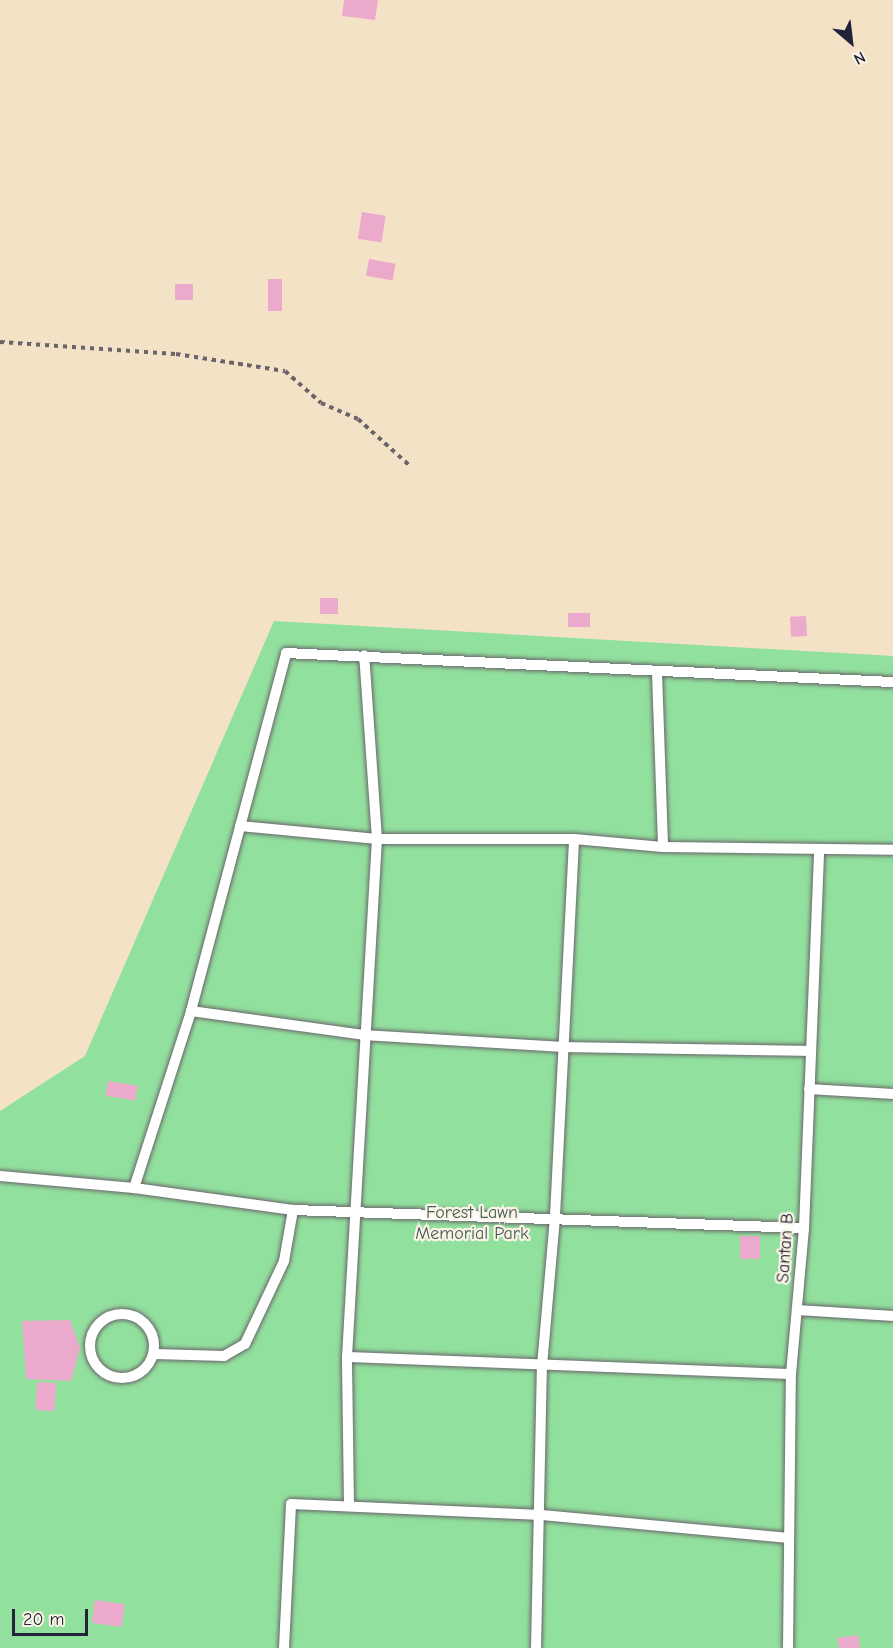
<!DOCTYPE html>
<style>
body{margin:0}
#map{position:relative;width:893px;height:1648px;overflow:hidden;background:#f3e2c5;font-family:"Comic Neue",sans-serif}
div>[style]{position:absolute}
.green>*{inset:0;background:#92e09e}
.building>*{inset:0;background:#ebaacc;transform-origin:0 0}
.path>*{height:4px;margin-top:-2px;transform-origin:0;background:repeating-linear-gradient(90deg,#6b656b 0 4.5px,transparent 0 9px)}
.roads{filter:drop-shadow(0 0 2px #6b656b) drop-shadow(0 0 2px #6b656b)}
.service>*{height:10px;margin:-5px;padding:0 5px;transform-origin:5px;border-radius:5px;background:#fff}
.service>.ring{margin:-5px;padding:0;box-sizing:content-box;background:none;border:10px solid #fff;border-radius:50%}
span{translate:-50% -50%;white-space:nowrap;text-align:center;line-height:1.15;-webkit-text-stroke:4.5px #fcf5e5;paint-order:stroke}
.park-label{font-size:18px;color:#445b59}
.street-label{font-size:18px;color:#22223b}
.north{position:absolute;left:821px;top:12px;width:60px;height:60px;-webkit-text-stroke:4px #fcf5e5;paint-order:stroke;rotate:152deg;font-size:16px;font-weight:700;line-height:24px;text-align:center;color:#22223b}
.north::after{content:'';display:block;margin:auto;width:21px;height:27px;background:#22223b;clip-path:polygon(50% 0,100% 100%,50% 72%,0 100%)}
.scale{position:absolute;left:12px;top:1609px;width:76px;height:27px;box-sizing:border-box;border:3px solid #22223b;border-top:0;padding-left:8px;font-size:18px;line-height:21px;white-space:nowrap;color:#22223b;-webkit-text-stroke:4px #fcf5e5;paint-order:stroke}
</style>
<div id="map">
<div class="green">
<i style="clip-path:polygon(274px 621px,893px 656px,893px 1648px,0 1648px,0 1111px,85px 1056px)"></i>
</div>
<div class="building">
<i style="clip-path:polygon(344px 0,378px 0,375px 20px,342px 16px)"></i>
<i style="left:362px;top:212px;width:24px;height:27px;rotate:9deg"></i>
<i style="left:369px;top:259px;width:27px;height:17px;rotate:10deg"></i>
<i style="left:268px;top:279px;width:14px;height:32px"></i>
<i style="left:175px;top:284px;width:18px;height:16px"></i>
<i style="left:320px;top:598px;width:18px;height:16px"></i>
<i style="left:590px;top:613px;width:14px;height:22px;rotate:90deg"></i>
<i style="left:806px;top:616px;width:20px;height:16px;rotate:87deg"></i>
<i style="left:108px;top:1081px;width:30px;height:15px;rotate:9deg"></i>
<i style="left:740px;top:1236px;width:20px;height:23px"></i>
<i style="clip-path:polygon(70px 1320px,80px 1348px,71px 1381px,26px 1379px,22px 1321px)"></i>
<i style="left:37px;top:1382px;width:19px;height:28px;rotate:3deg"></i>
<i style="left:95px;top:1600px;width:30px;height:23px;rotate:8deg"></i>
<i style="clip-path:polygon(858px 1635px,860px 1648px,839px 1648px,837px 1638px)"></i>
</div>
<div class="path">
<i style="left:0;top:342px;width:176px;rotate:3.9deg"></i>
<i style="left:176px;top:354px;width:110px;rotate:8.9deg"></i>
<i style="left:285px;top:371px;width:48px;rotate:41.6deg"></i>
<i style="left:321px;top:403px;width:40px;rotate:23.4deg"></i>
<i style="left:358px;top:419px;width:69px;rotate:42deg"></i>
</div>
<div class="roads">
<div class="service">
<i style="left:657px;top:673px;width:174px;rotate:88deg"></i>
<i style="left:240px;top:826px;width:138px;rotate:5.4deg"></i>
<i style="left:377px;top:839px;width:197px"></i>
<i style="left:574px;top:839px;width:89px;rotate:5.1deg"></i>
<i style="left:663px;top:847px;width:230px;rotate:0.7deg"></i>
<i style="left:191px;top:1011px;width:174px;rotate:7.9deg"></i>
<i style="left:363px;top:1035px;width:201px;rotate:3.4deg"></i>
<i style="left:564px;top:1047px;width:246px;rotate:0.9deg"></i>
<i style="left:809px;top:1089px;width:84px;rotate:3.4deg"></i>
<i style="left:0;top:1176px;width:135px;rotate:5.1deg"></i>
<i style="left:134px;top:1188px;width:186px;rotate:-72.1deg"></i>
<i style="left:191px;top:1011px;width:370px;rotate:-75.1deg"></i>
<i style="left:286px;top:653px;width:608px;rotate:2.74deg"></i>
<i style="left:134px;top:1188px;width:161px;rotate:7.9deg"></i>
<i style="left:293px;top:1210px;width:511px;rotate:2.02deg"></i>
<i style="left:798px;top:1310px;width:95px;rotate:3.6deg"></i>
<i class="ring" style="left:90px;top:1314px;width:54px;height:54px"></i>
<i style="left:155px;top:1354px;width:69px;rotate:1.7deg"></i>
<i style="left:224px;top:1356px;width:24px;rotate:-30deg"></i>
<i style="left:245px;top:1344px;width:92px;rotate:-64.8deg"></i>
<i style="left:284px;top:1261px;width:52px;rotate:-80deg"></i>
<i style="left:347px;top:1357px;width:519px;rotate:-86.69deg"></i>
<i style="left:377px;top:839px;width:184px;rotate:-94deg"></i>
<i style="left:349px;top:1505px;width:148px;rotate:-90.8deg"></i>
<i style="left:347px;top:1357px;width:444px;rotate:2.2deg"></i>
<i style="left:284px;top:1648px;width:144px;rotate:-87.2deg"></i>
<i style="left:291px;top:1504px;width:251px;rotate:2.5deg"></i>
<i style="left:542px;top:1515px;width:248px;rotate:5.3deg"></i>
<i style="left:536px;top:1648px;width:282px;rotate:-88.8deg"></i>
<i style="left:542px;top:1366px;width:151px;rotate:-85deg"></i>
<i style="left:555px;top:1216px;width:377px;rotate:-87.1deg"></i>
<i style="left:788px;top:1648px;width:274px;rotate:-89.4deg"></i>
<i style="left:791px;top:1374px;width:147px;rotate:-84.9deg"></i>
<i style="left:804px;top:1228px;width:377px;rotate:-87.7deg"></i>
</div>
</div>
<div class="park-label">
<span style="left:472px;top:1224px">Forest Lawn<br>Memorial Park</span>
</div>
<div class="street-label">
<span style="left:786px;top:1248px;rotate:-86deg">Santan B</span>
</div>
<div class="north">N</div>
<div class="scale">20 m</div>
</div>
